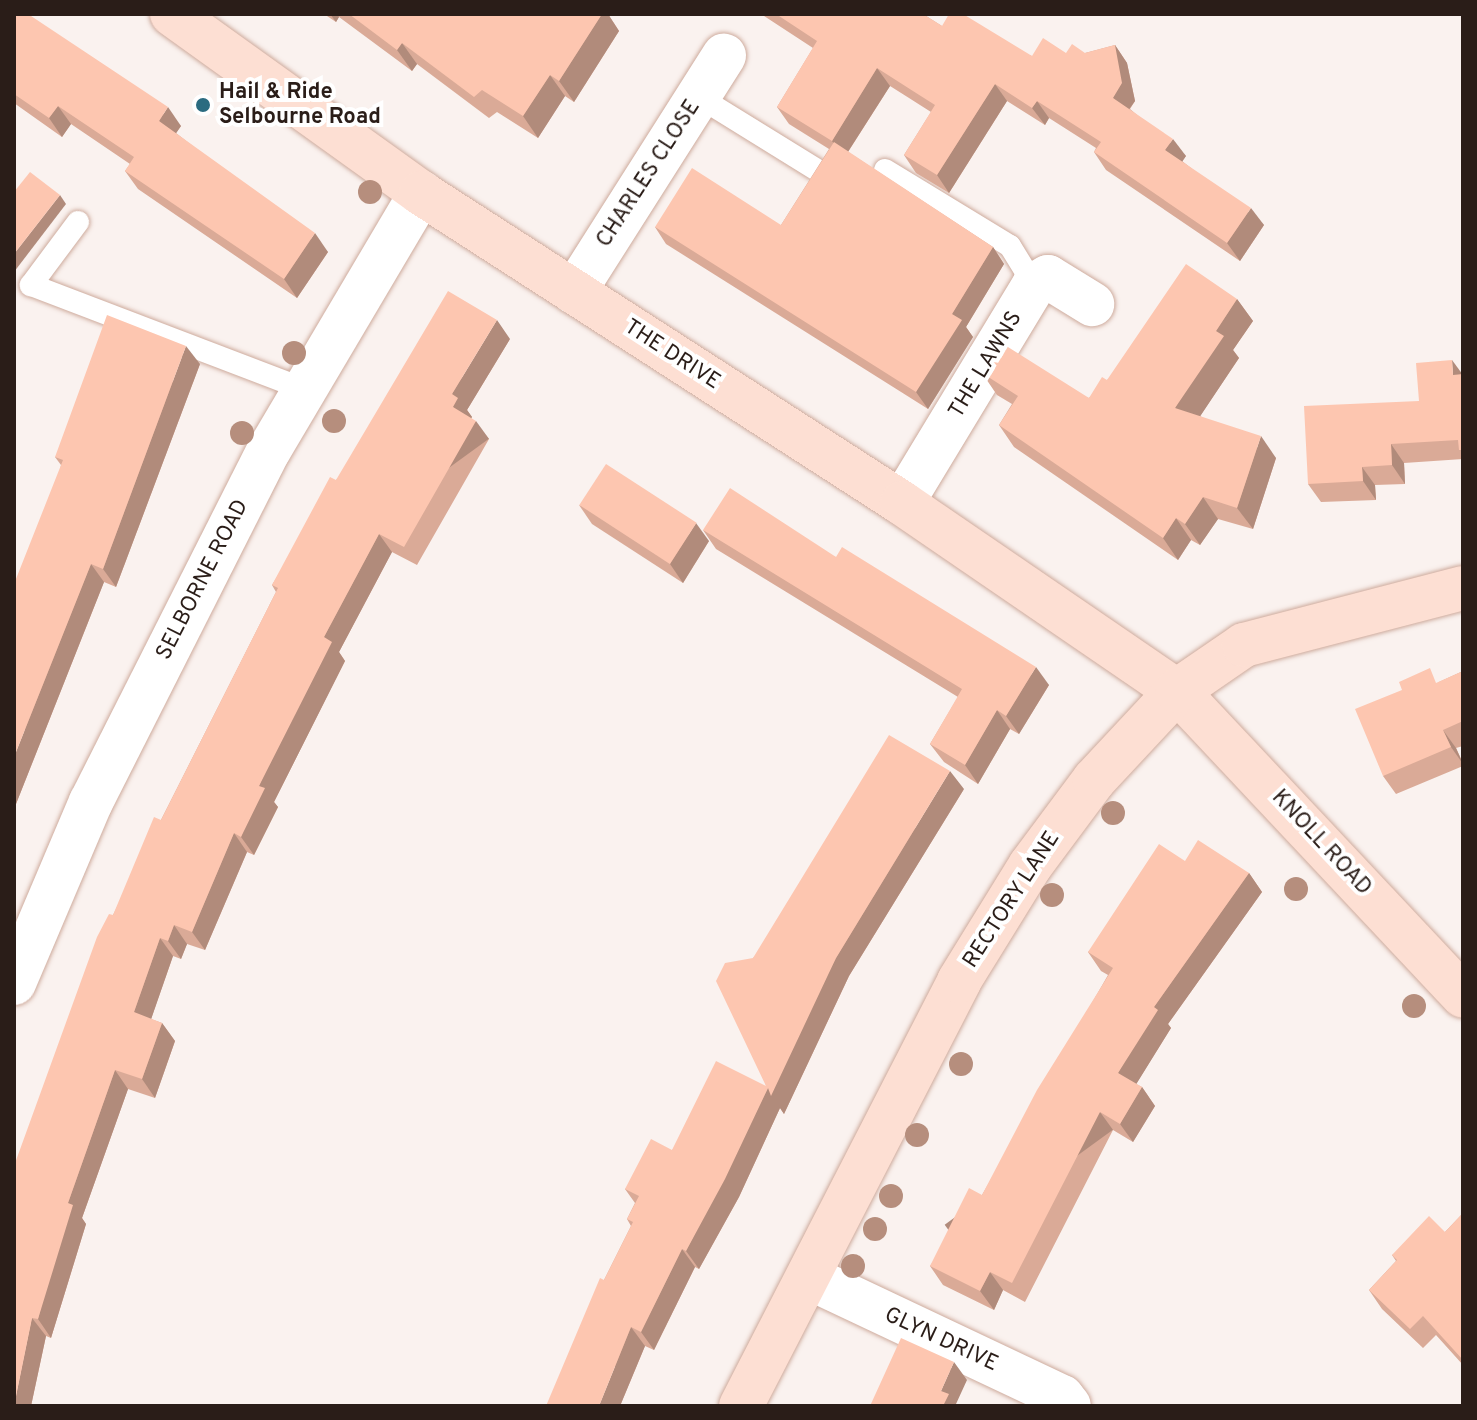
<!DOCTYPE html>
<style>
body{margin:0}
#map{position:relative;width:1477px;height:1420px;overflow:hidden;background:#faf2ef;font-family:Overpass,sans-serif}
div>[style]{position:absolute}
.roads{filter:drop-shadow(0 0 2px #ceab9d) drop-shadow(0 0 2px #ceab9d)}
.lane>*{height:22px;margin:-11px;padding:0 11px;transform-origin:11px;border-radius:11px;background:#fff}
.street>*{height:44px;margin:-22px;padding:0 22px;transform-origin:22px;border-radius:22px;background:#fff}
.secondary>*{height:44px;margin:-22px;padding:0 22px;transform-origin:22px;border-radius:22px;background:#fddfd3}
.trees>*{width:24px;height:24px;margin:-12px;border-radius:50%;background:#b68e7d}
.wall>*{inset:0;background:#daaa97}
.shaded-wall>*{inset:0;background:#b18b7b;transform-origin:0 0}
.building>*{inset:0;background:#fdc6b0;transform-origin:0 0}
.dots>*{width:22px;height:22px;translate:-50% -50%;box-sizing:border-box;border:4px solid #fff;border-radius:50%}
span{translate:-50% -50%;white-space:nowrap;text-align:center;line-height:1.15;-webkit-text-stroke:8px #fff;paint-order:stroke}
.poi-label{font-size:22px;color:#2a1d18;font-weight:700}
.left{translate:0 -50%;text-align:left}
.street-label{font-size:22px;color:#2a1d18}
.frame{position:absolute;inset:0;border:16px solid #2a1d18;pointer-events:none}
</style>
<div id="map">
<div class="roads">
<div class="lane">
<i style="left:699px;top:97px;width:139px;rotate:31.7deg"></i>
<i style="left:885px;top:170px;width:146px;rotate:31.3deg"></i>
<i style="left:1010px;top:246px;width:46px;rotate:58.4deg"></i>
<i style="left:78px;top:222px;width:79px;rotate:126.7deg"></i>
<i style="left:31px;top:285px;width:292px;rotate:20.9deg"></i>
</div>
<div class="street">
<i style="left:574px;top:292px;width:280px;rotate:-57.6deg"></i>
<i style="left:902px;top:503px;width:255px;rotate:-58.8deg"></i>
<i style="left:1034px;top:285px;width:16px;rotate:-30deg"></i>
<i style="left:1048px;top:277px;width:52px;rotate:31.5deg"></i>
<i style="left:14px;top:983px;width:197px;rotate:-67deg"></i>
<i style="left:91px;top:802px;width:394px;rotate:-63.2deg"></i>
<i style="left:269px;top:450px;width:299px;rotate:-59.4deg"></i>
<i style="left:810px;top:1278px;width:279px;rotate:25.3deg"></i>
<i style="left:1062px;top:1397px;width:11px;rotate:52deg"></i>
</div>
<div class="secondary">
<i style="left:172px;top:14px;width:307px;rotate:35.7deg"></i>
<i style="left:421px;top:193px;width:572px;rotate:32.8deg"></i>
<i style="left:902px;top:503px;width:333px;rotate:34.4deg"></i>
<i style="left:1177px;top:691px;width:418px;rotate:46.8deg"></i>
<i style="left:741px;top:1406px;width:478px;rotate:-62.8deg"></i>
<i style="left:959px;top:981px;width:135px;rotate:-58.3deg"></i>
<i style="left:1030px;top:866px;width:107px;rotate:-53.3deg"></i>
<i style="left:1094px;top:780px;width:122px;rotate:-47deg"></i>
<i style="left:1177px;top:691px;width:81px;rotate:-34.5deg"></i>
<i style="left:1244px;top:645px;width:226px;rotate:-14.6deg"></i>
</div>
</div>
<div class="trees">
<i style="left:370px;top:192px"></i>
<i style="left:294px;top:353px"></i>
<i style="left:334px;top:421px"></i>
<i style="left:242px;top:433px"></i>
<i style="left:1113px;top:813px"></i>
<i style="left:1296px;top:889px"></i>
<i style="left:1052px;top:895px"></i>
<i style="left:1414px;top:1006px"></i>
<i style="left:961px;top:1064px"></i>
<i style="left:917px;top:1135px"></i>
<i style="left:891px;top:1196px"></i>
<i style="left:875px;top:1229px"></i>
<i style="left:853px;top:1266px"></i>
</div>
<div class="wall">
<i style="clip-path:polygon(14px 14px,181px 126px,176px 133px,328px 252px,297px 298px,138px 189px,125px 171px,130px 164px,71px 124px,62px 137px,14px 103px)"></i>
<i style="clip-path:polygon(324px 14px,608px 14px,619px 31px,574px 102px,565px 96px,538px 138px,497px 112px,489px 118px,417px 64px,412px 71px,339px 17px,336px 22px)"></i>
<i style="clip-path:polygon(761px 14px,923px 14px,942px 26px,1032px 56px,1066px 53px,1085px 53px,1115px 45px,1127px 63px,1135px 101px,1130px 109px,1186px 156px,1182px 161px,1264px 225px,1240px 261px,1106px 170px,1094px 152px,1096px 148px,1049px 118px,1045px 125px,1007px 101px,949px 193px,916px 173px,904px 155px,931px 112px,890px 86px,848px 152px,993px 247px,1004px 264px,966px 327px,973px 337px,928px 409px,666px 244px,655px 227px,781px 225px,829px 149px,789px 124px,777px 107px,813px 48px)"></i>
<i style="clip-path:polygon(1237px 299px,1253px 321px,1233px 350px,1239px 358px,1200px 416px,1276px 458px,1253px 529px,1218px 519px,1200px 545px,1191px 540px,1178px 560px,1014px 447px,999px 425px,1012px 404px,997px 395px,982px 373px,1089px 398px,1107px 380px)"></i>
<i style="clip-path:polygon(510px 339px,467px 410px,472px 417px,471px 418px,489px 439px,417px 565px,392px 552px,339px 652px,345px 661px,274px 802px,278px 807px,254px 855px,247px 852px,205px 950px,187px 944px,181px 959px,173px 956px,151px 1019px,162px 1023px,175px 1041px,155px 1098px,128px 1089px,82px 1218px,86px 1224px,51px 1338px,46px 1336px,31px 1406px,14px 1406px,113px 915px,276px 592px,272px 585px,336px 480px)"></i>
<i style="clip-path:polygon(200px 364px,116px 587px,104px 582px,14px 809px,61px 465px,55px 457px)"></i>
<i style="clip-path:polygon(1463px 374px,1463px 459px,1404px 463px,1405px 484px,1375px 485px,1376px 500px,1321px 502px,1308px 484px,1419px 401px)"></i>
<i style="clip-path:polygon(579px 505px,709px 541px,683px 583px,592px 524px)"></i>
<i style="clip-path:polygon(703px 530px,836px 557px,1049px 685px,1019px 734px,1010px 729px,978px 784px,944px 762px,930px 744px,958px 697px,716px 549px)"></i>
<i style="clip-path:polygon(1463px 671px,1463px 746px,1456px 748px,1463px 763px,1463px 766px,1396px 794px,1383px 776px,1439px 682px)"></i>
<i style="clip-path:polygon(964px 789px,849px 976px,784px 1114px,780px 1108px,739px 1197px,699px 1269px,695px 1267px,654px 1350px,645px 1346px,620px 1406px,604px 1280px,631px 1226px,627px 1219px,635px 1203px,625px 1189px,672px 1150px,766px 1086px,753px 958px)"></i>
<i style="clip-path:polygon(1185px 861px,1249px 873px,1262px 892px,1168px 1024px,1171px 1028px,1136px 1084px,1142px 1087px,1155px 1106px,1133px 1142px,1113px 1130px,1025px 1302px,1003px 1290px,994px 1310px,943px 1285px,930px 1266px,982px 1195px,1108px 975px,1101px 971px,1088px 952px)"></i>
<i style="clip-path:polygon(1463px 1213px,1463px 1365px,1436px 1335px,1423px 1348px,1382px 1309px,1369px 1290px,1396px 1261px,1392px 1255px,1445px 1232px)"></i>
</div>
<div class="shaded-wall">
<i style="clip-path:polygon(330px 14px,337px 14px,339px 17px,336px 22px)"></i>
<i style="clip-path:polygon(602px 14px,608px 14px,619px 31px,574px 102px,559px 81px)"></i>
<i style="clip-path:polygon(402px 43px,417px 64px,412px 71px,397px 50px)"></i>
<i style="clip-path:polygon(1115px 45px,1127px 63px,1135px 101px,1125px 115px,1113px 98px)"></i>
<i style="clip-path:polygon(877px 68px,890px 86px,844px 158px,832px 141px)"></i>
<i style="clip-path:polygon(550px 75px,565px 96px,538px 138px,523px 116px)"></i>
<i style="clip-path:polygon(995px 84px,1007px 101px,949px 193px,937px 175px)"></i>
<i style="clip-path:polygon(1037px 101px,1049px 118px,1045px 125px,1032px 108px)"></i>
<i style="clip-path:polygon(58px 106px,71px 124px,62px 137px,49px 118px)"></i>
<i style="clip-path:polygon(168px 107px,181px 126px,172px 139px,159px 121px)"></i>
<i style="clip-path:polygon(1173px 139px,1186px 156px,1178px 168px,1165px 150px)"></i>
<i style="clip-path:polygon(60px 195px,66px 204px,14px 272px,14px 254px)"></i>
<i style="clip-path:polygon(1251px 208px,1264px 225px,1240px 261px,1227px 243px)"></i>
<i style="clip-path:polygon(315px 233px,328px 252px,297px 298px,284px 279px)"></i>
<i style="clip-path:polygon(993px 247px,1004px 264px,966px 327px,973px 337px,928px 409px,916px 392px,952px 314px)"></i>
<i style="clip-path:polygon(1237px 299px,1253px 321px,1233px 350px,1239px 358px,1191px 430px,1175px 408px,1216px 331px)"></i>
<i style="clip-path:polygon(497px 320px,510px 339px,467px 410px,472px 417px,466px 425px,453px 407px,452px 394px)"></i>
<i style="clip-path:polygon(186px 346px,200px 364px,116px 587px,103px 569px)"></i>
<i style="clip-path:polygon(1452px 360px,1463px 375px,1453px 375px)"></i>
<i style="left:476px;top:421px;width:22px;height:145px;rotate:54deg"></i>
<i style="clip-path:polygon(1261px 436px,1276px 458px,1253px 529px,1237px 508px)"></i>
<i style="clip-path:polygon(1391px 444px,1404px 463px,1405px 484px,1392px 465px)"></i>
<i style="clip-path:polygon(1362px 467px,1375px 485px,1376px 500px,1363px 481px)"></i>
<i style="clip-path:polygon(1203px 497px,1218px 519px,1200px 545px,1185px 524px)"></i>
<i style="clip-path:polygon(1176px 518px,1191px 540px,1178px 560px,1163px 538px)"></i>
<i style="clip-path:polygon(696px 523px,709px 541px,683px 583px,670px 564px)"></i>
<i style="clip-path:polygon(379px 534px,392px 552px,339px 652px,345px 661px,274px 802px,278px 807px,254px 855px,241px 837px,259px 786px,324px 637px)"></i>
<i style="clip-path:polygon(91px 564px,104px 582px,14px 809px,14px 757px)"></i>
<i style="clip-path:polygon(1036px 667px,1049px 685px,1019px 734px,1006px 716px)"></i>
<i style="clip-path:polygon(997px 710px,1010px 729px,978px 784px,965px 765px)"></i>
<i style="clip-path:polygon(1443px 730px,1456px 748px,1463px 764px,1451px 747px)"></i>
<i style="clip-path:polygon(950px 771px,964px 789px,849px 976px,784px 1114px,780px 1108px,739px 1197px,699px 1269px,686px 1251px,768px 1088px,836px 958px)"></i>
<i style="clip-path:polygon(234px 833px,247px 852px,205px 950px,192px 932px)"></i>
<i style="clip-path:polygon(1249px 873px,1262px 892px,1168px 1024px,1171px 1028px,1132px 1091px,1118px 1073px,1154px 1007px)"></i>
<i style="clip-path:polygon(174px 925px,187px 944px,181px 959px,168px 941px)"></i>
<i style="clip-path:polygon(160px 938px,173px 956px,147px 1031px,134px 1012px)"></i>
<i style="clip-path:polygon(162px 1023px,175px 1041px,155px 1098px,142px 1079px)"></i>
<i style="clip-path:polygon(115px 1070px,128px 1089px,82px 1218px,86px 1224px,51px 1338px,38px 1319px,68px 1203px)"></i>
<i style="clip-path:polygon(1142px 1087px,1155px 1106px,1133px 1142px,1120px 1124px)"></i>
<i style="left:1100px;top:1112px;width:22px;height:192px;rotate:54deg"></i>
<i style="clip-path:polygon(682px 1249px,695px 1267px,654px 1350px,641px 1332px)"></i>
<i style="clip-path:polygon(990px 1272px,1003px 1290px,994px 1310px,980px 1291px)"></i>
<i style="clip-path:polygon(32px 1318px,46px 1336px,31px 1406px,14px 1406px)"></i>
<i style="clip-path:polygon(631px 1327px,645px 1346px,620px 1406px,599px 1406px)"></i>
<i style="clip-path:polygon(954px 1362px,967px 1380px,956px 1404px,957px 1406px,943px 1406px,941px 1391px)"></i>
</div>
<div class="building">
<i style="clip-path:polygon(14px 14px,28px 14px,168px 107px,159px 121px,315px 233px,284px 279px,125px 171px,134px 157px,58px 106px,49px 118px,14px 94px)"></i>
<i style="clip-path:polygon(349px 14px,602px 14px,559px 81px,550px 75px,523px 116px,482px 90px,474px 97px,402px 43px,397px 50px)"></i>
<i style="clip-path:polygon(776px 14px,923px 14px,942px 26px,949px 14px,963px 14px,1032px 56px,1043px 38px,1066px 53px,1072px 44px,1085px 53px,1115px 45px,1122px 83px,1113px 98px,1173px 139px,1165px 150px,1251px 208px,1227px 243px,1094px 152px,1101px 142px,1037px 101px,1032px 108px,995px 84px,937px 175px,904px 155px,935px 105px,877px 68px,832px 141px,777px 107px,817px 41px)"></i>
<i style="clip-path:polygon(834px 142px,993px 247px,952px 314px,962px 320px,916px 392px,655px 227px,692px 168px,781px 225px)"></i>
<i style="clip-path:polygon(30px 172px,60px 195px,14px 254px,14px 192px)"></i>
<i style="clip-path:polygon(1186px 264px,1237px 299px,1216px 331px,1224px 336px,1175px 408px,1261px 436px,1237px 508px,1203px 497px,1185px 524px,1176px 518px,1163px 538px,999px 425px,1018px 396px,982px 373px,1000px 342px,1089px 398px,1102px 377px,1107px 380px)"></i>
<i style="clip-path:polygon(448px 291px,497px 320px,452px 394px,458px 398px,453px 407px,476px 421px,404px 547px,379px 534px,324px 637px,332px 642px,259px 786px,265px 788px,241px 837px,234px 833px,192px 932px,174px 925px,168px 941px,160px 938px,134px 1012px,162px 1023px,142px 1079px,115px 1070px,68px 1203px,73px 1205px,38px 1319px,32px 1318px,14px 1406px,14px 1166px,97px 937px,109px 914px,113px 915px,154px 817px,161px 820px,278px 588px,272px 585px,330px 477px,336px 480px)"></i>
<i style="clip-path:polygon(107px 315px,186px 346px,103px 569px,91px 564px,14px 757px,14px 584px,63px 460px,55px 457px)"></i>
<i style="clip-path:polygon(1452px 360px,1453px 375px,1463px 374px,1463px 450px,1459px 450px,1458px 440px,1391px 444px,1392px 465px,1362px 467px,1363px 481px,1308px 484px,1304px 406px,1419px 401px,1416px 363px)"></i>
<i style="left:606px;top:464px;width:108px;height:49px;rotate:33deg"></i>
<i style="clip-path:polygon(730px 488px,836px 557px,842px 547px,1036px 667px,1006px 716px,997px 710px,965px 765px,930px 744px,962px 689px,703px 530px)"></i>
<i style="clip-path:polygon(1430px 668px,1436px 683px,1463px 671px,1463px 721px,1443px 730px,1451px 747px,1383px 776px,1355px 709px,1402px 690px,1399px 682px)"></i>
<i style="clip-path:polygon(889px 735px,950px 771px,836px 958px,771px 1096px,768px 1088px,725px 1179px,686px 1251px,682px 1249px,641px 1332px,631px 1327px,599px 1406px,546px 1406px,600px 1278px,604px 1280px,633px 1222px,627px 1219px,639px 1196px,625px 1189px,651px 1139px,672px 1150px,716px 1061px,766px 1086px,716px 981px,725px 963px,753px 958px)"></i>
<i style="clip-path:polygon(1198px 840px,1249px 873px,1154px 1007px,1158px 1010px,1118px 1073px,1142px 1087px,1120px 1124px,1100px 1112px,1012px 1283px,990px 1272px,980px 1291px,930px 1266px,969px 1188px,982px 1195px,1037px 1090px,1113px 968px,1088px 952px,1159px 844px,1185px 861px)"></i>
<i style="clip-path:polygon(1463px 1213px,1463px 1360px,1423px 1316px,1410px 1329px,1369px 1290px,1397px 1260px,1392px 1255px,1429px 1216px,1445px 1232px)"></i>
<i style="clip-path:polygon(901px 1338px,954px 1362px,941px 1391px,949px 1394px,943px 1406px,870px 1406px)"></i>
</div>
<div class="dots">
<i style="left:203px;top:105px;background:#2b6b80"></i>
</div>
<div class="poi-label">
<span class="left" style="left:219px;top:105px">Hail &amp; Ride<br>Selbourne Road</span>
</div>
<div class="street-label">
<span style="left:649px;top:174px;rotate:-57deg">CHARLES CLOSE</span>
<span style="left:672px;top:355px;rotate:33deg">THE DRIVE</span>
<span style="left:986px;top:365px;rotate:-59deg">THE LAWNS</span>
<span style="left:203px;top:580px;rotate:-63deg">SELBORNE ROAD</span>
<span style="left:1321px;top:843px;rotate:47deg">KNOLL ROAD</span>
<span style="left:1012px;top:900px;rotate:-57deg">RECTORY LANE</span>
<span style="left:941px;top:1340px;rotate:25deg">GLYN DRIVE</span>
</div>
<div class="frame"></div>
</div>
